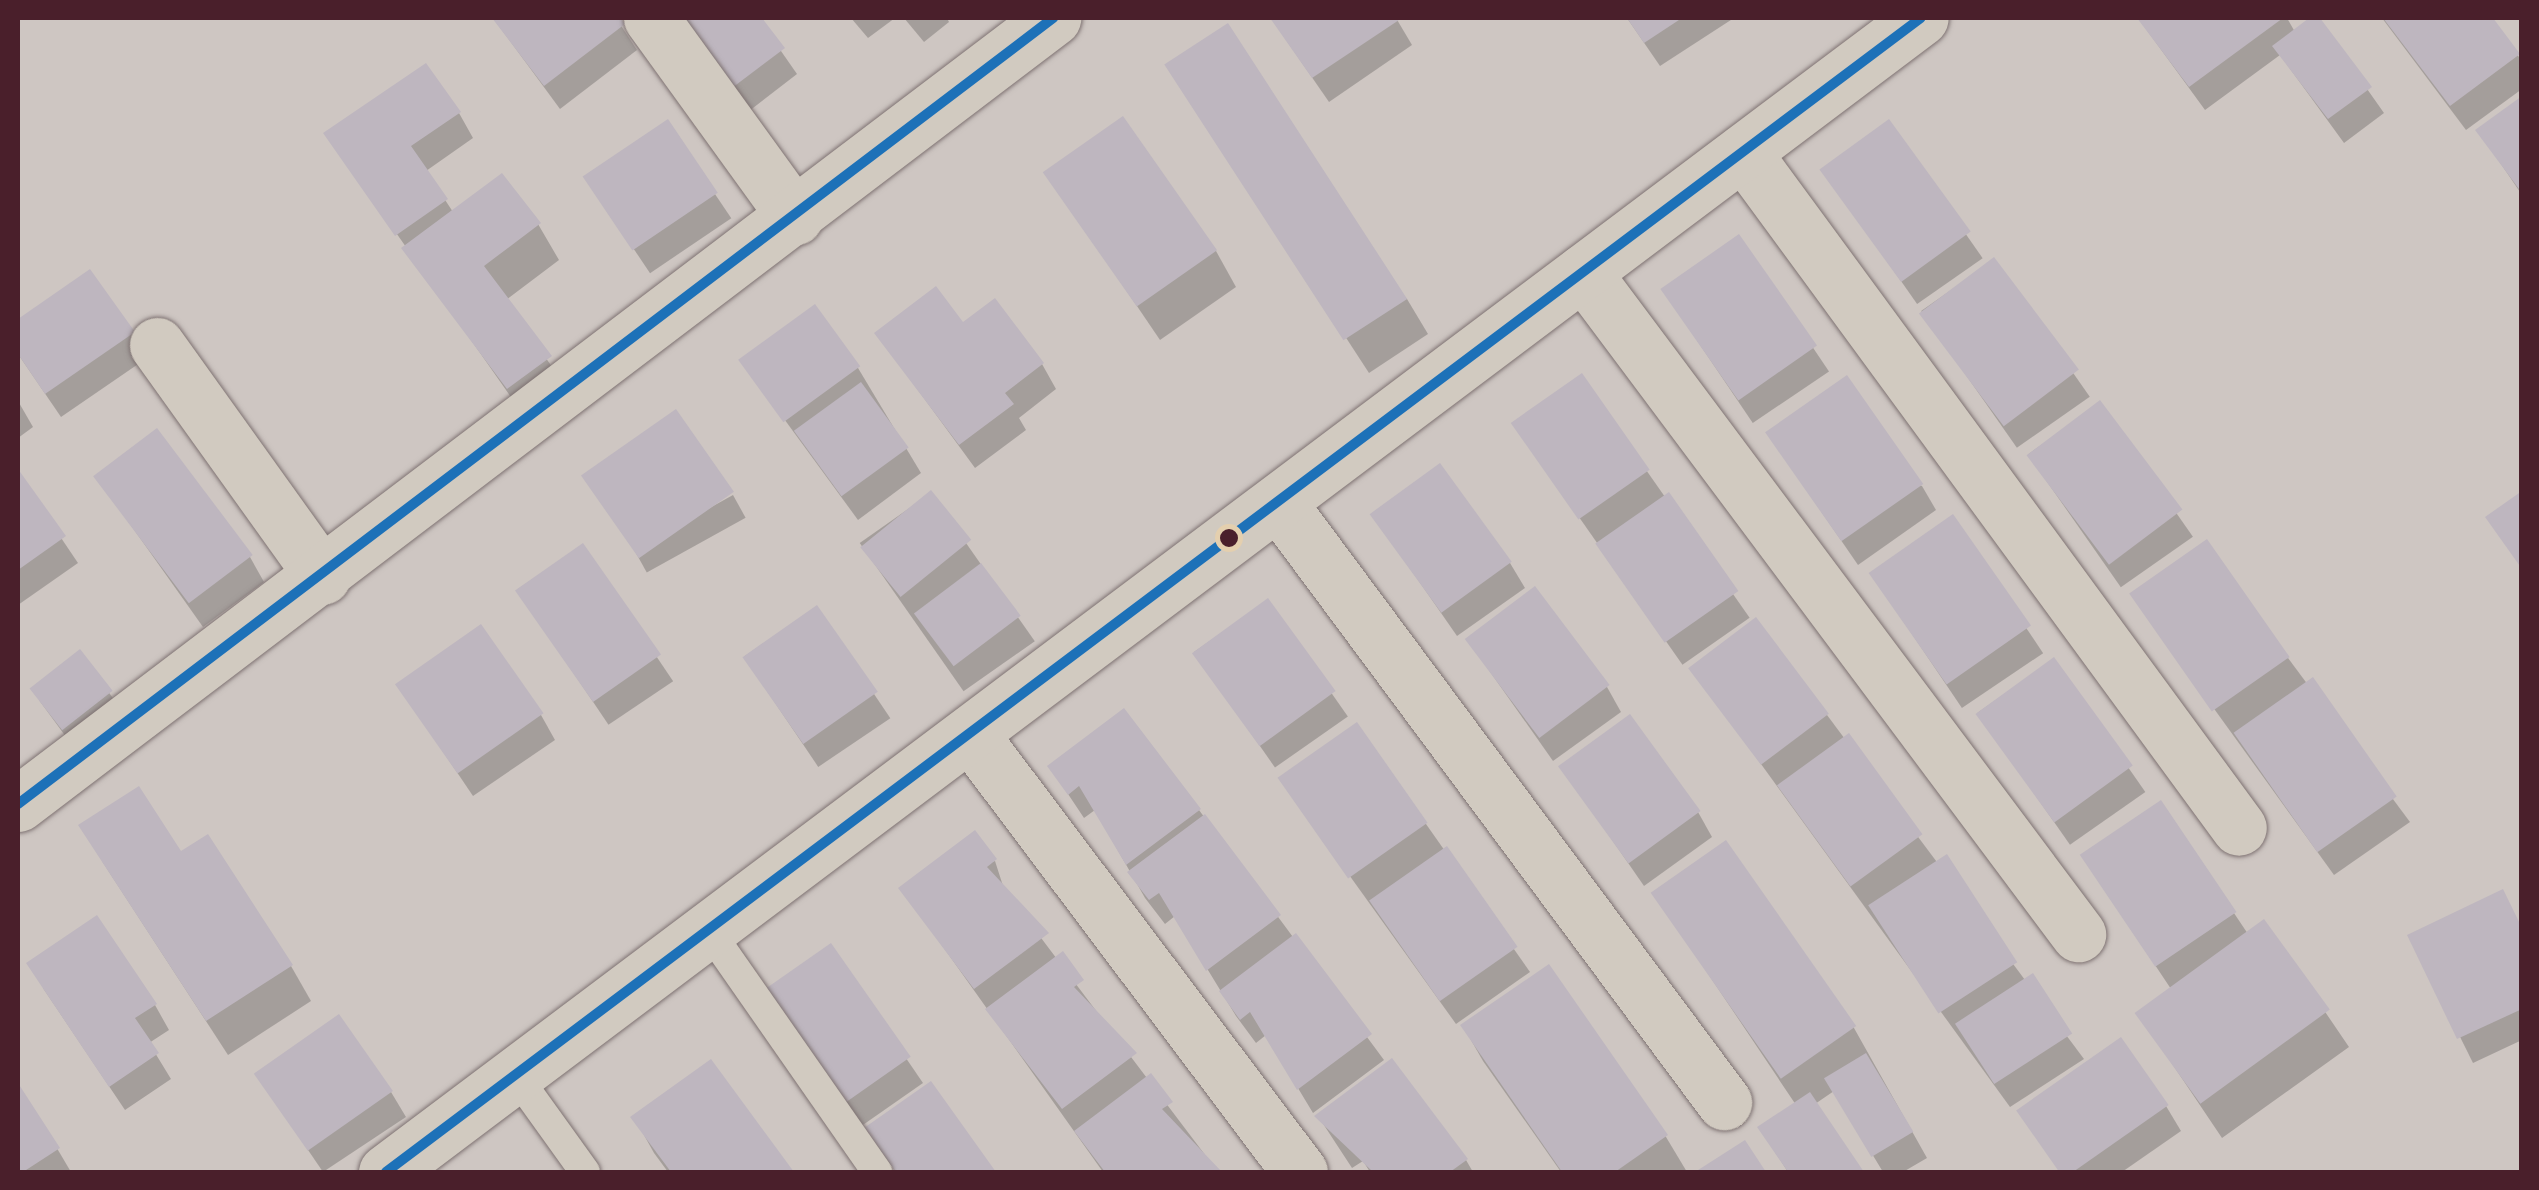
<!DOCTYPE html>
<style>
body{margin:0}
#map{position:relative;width:2539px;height:1190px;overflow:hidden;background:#cec6c2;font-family:Itim,sans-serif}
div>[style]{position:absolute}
.shadow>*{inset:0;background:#0003;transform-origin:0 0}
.building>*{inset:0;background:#beb6bf;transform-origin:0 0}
.roads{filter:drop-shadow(0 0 2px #7e7272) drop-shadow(0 0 2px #7e7272)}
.service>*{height:30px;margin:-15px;padding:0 15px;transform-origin:15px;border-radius:15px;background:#d1cac0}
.minor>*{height:55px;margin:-27.5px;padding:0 27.5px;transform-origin:27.5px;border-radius:27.5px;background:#d1cac0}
.tertiary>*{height:55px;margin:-27.5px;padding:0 27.5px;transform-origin:27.5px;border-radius:27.5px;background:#d1cac0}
.bus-1>*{height:10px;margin:-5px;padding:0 5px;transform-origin:5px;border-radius:5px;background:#1d71b8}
.dots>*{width:28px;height:28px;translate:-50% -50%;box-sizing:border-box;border:5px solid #e4cfae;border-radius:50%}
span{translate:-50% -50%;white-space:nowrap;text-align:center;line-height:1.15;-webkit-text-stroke:8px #e4cfae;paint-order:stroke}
.frame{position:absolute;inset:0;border:20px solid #4a1f2b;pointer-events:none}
</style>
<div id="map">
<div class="shadow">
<i style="clip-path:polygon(493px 18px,616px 18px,637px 50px,560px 109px)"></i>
<i style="clip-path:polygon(664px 18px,758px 18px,797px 74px,740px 118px)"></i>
<i style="clip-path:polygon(851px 18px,895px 18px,868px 38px)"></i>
<i style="clip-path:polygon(904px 18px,947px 18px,949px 22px,924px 42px)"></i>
<i style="clip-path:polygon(1271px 18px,1396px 18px,1412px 45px,1329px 102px)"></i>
<i style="clip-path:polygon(1627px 18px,1734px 18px,1660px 66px)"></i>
<i style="clip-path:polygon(2138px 18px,2287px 18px,2295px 32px,2317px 18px,2384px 113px,2344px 143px,2280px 55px,2205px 110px)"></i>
<i style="clip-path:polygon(2382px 18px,2490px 18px,2522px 61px,2522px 89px,2466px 130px)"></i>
<i style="clip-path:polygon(1169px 66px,1407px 299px,1428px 334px,1369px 373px)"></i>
<i style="clip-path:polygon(2522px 99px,2522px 195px,2478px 130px)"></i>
<i style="clip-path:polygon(459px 113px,473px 138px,426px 171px,453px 212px,538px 224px,559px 260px,506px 300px,570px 393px,529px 423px,327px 134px)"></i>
<i style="left:667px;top:123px;width:115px;height:98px;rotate:56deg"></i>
<i style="left:1888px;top:123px;width:165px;height:80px;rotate:55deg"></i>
<i style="clip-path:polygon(1046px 172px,1216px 251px,1236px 287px,1160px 340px)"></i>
<i style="left:1739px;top:238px;width:161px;height:92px;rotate:56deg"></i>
<i style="left:1994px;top:260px;width:167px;height:89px;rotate:55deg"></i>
<i style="clip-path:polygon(90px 272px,147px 358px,61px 417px,18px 354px,18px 322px)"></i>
<i style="clip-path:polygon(962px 325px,1042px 364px,1056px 389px,1019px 418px,1026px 430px,975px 468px,877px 334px)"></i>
<i style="clip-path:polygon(741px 360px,858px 368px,921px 473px,858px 520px)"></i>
<i style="left:1581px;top:377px;width:294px;height:82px;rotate:55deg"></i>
<i style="clip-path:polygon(18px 401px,33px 427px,18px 438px)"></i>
<i style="left:2100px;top:404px;width:162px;height:88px;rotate:55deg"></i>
<i style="clip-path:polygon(1768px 434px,1922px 486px,1936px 510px,1858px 565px)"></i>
<i style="clip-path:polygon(18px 474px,78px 563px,18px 605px)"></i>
<i style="clip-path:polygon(96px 476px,250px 557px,264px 582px,203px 627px)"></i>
<i style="left:931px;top:493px;width:181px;height:87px;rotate:55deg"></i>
<i style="left:733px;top:495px;width:26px;height:113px;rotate:61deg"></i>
<i style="clip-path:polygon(1373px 515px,1510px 563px,1525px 588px,1457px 636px)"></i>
<i style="left:1952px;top:518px;width:163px;height:98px;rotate:56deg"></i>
<i style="left:582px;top:546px;width:163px;height:78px;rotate:56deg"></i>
<i style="clip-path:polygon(2132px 595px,2288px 658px,2410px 822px,2334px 875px)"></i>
<i style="left:1267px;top:601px;width:141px;height:89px;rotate:55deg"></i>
<i style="left:816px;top:608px;width:133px;height:87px;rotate:56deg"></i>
<i style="clip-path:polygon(1467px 639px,1607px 687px,1621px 712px,1553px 761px)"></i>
<i style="clip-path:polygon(80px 653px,118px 705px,69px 741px,39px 700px)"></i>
<i style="left:2053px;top:660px;width:161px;height:92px;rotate:55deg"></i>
<i style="clip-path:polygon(1692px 669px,1827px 715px,2084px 1059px,2010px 1107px)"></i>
<i style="clip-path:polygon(398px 685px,541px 715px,555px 740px,473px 796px)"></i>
<i style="clip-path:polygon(1561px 766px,1698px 812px,1712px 837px,1644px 886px)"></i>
<i style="clip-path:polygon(1050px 767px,1199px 810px,1384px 1060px,1313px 1113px,1266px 1035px,1256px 1043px,1236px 1016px,1175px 916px,1165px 924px,1145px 898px,1095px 810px,1084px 818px)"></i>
<i style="clip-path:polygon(1281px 780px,1426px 824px,1530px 972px,1456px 1024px)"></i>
<i style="clip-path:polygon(2161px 804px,2248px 934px,2264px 922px,2349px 1047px,2222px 1138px,2138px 1013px,2171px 989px,2083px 857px)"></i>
<i style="clip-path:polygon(1725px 843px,1854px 1028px,1927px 1158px,1903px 1172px,1883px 1172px,1834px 1091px,1815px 1104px,1861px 1172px,1788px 1172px,1775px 1152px,1796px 1105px,1654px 893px)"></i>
<i style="clip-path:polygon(180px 854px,291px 966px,311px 1001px,228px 1055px,102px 861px)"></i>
<i style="clip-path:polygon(995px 861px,1004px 889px,1218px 1172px,1103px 1172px,902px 889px)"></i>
<i style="clip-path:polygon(2522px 928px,2522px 1040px,2473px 1063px,2410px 936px)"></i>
<i style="clip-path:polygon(830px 947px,923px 1083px,860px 1127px,781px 1015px)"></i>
<i style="clip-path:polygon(1549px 967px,1666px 1137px,1687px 1172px,1561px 1172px,1483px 1061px,1463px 1026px)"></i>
<i style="clip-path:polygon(43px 988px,155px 1005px,169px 1030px,149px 1043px,171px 1079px,125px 1110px)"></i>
<i style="clip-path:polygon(711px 1062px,791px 1172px,668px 1172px,654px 1153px,634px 1117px)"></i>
<i style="clip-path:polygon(257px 1075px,391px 1092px,406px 1117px,323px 1172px)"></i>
<i style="clip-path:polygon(931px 1085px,993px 1172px,896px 1172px,882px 1153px,868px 1129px)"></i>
<i style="clip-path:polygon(18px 1087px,58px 1150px,71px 1172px,18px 1172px)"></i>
<i style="clip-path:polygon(2166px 1106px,2181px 1131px,2122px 1172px,2061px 1172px,2021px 1112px)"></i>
<i style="clip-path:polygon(1318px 1116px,1466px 1160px,1473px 1172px,1370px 1172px,1363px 1161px,1352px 1168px)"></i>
</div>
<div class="building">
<i style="clip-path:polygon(492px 18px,620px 18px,625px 24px,544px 86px)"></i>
<i style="clip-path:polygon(666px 18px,762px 18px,785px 48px,724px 94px)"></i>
<i style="clip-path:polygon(1270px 18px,1402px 18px,1312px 78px)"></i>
<i style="clip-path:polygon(1627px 18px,1682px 18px,1644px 43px)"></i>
<i style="clip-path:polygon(2137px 18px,2283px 18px,2189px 87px)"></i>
<i style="clip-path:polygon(2309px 18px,2320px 18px,2372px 87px,2328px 119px,2272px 46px)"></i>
<i style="clip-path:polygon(2383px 18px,2493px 18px,2520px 54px,2450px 106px)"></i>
<i style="left:1228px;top:23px;width:329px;height:76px;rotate:57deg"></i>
<i style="clip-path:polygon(426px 63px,461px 112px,411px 146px,448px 199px,395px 236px,323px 133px)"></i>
<i style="clip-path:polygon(2522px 96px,2522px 193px,2475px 130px)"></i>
<i style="left:1123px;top:116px;width:164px;height:98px;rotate:55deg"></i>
<i style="left:668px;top:119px;width:89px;height:103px;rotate:56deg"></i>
<i style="left:1889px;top:119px;width:139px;height:86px;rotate:54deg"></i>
<i style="clip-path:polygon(502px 173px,541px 223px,484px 266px,552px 356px,507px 389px,401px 248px)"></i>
<i style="left:1739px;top:234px;width:136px;height:96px;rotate:55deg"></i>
<i style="left:1994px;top:257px;width:141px;height:94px;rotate:53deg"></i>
<i style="clip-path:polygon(90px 269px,135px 332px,45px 394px,18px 354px,18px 319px)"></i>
<i style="clip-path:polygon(936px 286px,963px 322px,995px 298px,1044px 363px,1005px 393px,1014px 404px,959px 445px,874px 333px)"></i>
<i style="left:815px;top:304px;width:77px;height:95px;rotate:54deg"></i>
<i style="left:1582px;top:373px;width:118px;height:87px;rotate:55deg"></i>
<i style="left:1847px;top:375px;width:133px;height:100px;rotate:55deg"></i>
<i style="left:861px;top:382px;width:81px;height:83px;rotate:54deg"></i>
<i style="left:2100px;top:400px;width:137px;height:92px;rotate:53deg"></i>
<i style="left:676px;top:409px;width:101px;height:116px;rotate:55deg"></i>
<i style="left:157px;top:428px;width:159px;height:80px;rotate:53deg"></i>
<i style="left:1440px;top:463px;width:122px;height:87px;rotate:54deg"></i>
<i style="clip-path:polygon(18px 469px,66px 536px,18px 570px)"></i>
<i style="left:931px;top:490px;width:64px;height:91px;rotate:51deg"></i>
<i style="clip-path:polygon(2522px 491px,2522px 569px,2485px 517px)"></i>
<i style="left:1669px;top:492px;width:121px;height:90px;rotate:55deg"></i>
<i style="left:1953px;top:514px;width:136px;height:103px;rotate:55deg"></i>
<i style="left:2207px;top:539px;width:144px;height:95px;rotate:55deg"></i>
<i style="left:583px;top:543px;width:136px;height:83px;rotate:55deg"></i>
<i style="left:981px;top:563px;width:66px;height:84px;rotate:53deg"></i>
<i style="left:1535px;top:586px;width:124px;height:88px;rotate:53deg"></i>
<i style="left:1268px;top:598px;width:115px;height:94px;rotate:54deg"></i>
<i style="left:817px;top:605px;width:106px;height:91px;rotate:55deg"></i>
<i style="left:1756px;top:617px;width:121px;height:85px;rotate:53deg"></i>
<i style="left:481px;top:624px;width:109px;height:105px;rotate:55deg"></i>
<i style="left:80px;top:649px;width:53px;height:64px;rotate:52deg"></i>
<i style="left:2054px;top:657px;width:134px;height:97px;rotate:54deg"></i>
<i style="left:2313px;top:677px;width:146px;height:97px;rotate:55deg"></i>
<i style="clip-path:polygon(1124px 708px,1201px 809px,1126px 865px,1079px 786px,1068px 795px,1047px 766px)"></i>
<i style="left:1630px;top:714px;width:120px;height:89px;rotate:54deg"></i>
<i style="left:1357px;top:722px;width:123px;height:97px;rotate:55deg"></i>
<i style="left:1849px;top:733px;width:125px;height:89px;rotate:54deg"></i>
<i style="clip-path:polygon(139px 786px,181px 851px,208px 834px,293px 965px,206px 1021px,78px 825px)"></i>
<i style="left:2161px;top:800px;width:135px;height:98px;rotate:56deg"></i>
<i style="clip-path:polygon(1205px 814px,1281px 915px,1206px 971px,1159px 893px,1149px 900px,1127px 872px)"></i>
<i style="clip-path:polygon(975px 830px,997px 859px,987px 867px,1049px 933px,974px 989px,898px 888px)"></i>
<i style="left:1726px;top:840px;width:227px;height:92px;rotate:55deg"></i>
<i style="left:1447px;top:846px;width:123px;height:95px;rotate:55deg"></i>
<i style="left:1947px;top:854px;width:129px;height:94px;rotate:57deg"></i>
<i style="clip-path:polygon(2503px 889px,2522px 928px,2522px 1009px,2457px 1039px,2407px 935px)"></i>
<i style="clip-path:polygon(97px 915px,157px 1004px,135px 1018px,159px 1053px,109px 1087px,26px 963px)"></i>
<i style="left:2264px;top:919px;width:112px;height:160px;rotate:54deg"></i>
<i style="clip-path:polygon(1296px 933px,1372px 1034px,1297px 1090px,1250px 1012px,1240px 1020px,1219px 991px)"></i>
<i style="left:831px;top:943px;width:139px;height:83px;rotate:55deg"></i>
<i style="clip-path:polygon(1063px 951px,1084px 980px,1074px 987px,1137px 1053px,1062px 1109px,985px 1009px)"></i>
<i style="clip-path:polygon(1549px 964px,1668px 1135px,1615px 1172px,1562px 1172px,1460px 1025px)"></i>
<i style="left:2033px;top:973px;width:72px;height:93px;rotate:57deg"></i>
<i style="left:339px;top:1014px;width:94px;height:104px;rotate:55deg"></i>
<i style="left:2121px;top:1037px;width:83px;height:128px;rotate:55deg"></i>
<i style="left:1866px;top:1053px;width:92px;height:49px;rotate:59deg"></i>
<i style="clip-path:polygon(1392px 1058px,1468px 1159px,1450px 1172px,1373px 1172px,1314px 1116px)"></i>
<i style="clip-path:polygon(711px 1059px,794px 1172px,671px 1172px,630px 1117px)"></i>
<i style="clip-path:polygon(1151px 1073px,1173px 1102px,1162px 1109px,1222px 1172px,1105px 1172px,1074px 1131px)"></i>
<i style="clip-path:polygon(931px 1081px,996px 1172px,896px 1172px,864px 1128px)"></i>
<i style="clip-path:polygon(18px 1083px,60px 1148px,23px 1172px,18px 1172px)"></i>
<i style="clip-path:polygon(1810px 1092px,1864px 1172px,1788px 1172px,1757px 1127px)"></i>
<i style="clip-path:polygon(1745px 1140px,1766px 1172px,1695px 1172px)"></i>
</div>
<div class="roads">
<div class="service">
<i style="left:709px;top:931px;width:294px;rotate:55.1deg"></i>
<i style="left:516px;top:1076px;width:118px;rotate:54.3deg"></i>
</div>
<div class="minor">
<i style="left:651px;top:18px;width:246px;rotate:54.1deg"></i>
<i style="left:1743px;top:152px;width:838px;rotate:53.73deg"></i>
<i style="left:1583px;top:272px;width:827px;rotate:53.21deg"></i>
<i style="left:157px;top:345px;width:285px;rotate:54.4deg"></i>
<i style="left:1278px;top:502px;width:748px;rotate:53.38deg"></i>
<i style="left:971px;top:735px;width:547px;rotate:53.03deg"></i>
</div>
<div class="tertiary">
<i style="left:18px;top:804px;width:1300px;rotate:-37.21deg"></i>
<i style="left:386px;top:1172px;width:1920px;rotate:-36.94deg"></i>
</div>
</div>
<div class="bus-1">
<i style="left:18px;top:804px;width:1300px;rotate:-37.21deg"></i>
<i style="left:386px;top:1172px;width:1920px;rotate:-36.94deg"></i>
</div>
<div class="dots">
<i style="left:1229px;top:538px;background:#4a1f2b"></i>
</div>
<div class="frame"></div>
</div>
